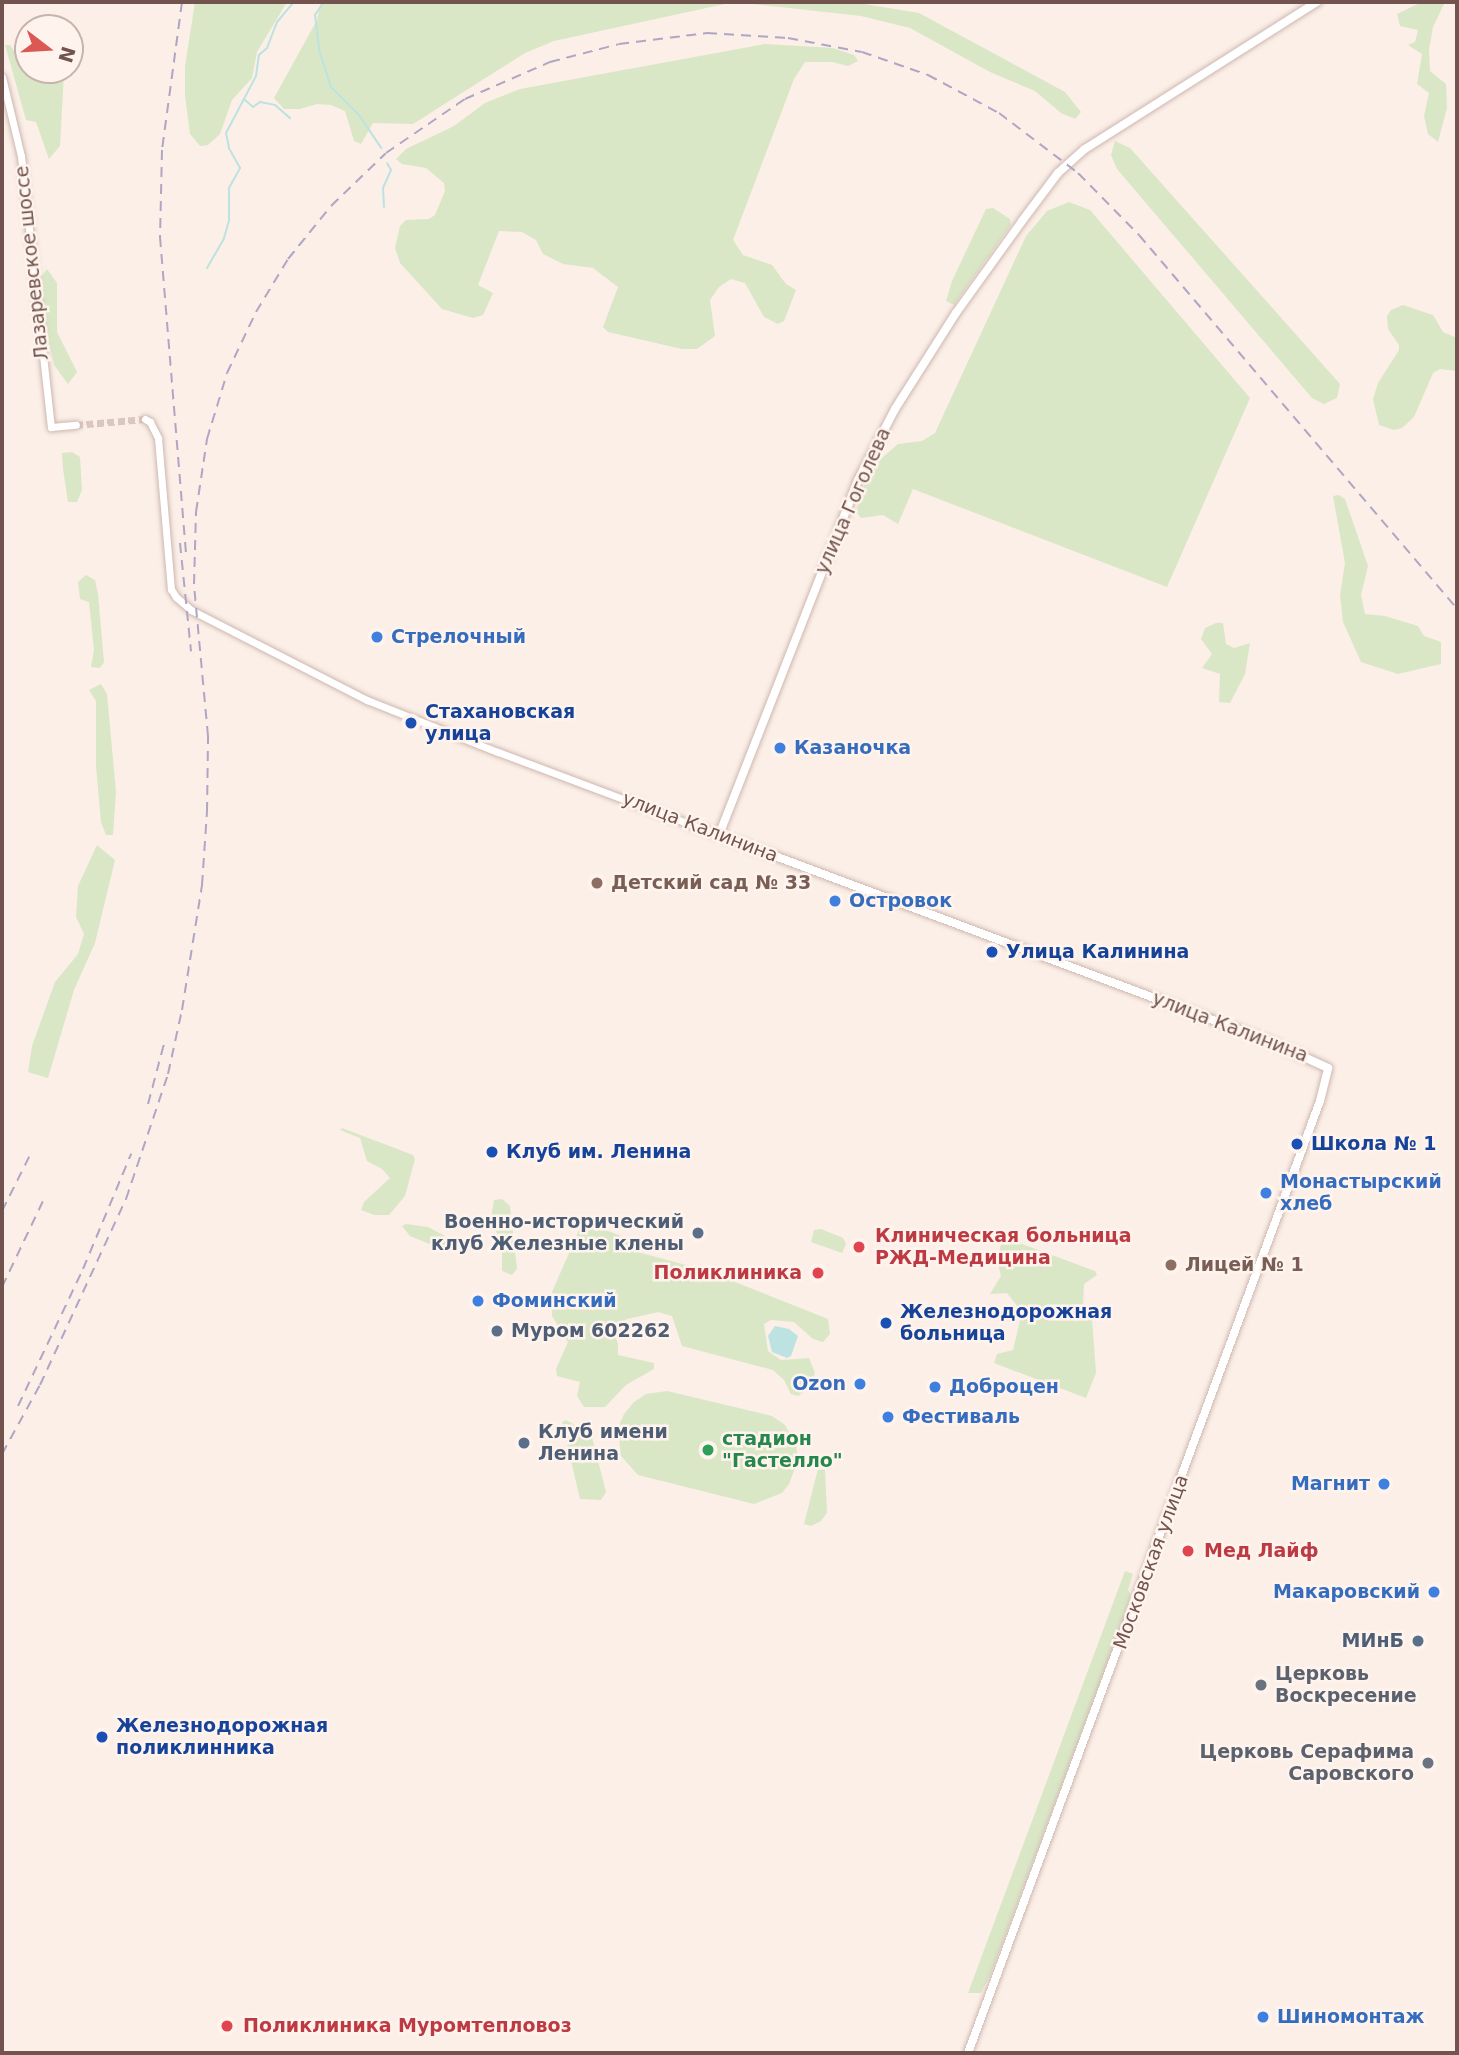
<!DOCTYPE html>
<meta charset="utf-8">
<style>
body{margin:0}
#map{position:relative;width:1459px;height:2055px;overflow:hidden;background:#fbefe7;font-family:"DejaVu Sans",sans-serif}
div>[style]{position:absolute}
.green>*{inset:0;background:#dae7c6}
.water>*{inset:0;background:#bce3e1}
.stream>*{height:2px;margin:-1px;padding:0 1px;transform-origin:1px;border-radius:1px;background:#bce3e1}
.tertiary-tunnel>*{height:7px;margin-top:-3.5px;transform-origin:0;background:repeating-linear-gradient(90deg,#d9c8c0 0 7px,transparent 0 10.5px)}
.roads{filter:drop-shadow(0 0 2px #ceb7b0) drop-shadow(0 0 2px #ceb7b0)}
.tertiary>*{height:7px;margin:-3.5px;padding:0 3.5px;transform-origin:3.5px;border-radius:3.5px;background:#fff}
.secondary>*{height:8px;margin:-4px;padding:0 4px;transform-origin:4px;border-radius:4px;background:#fff}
.rail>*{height:2px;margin-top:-1px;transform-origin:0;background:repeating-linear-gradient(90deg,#b0a6c4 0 10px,transparent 0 17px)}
.dots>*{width:19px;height:19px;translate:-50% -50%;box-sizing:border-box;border:4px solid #fef4ed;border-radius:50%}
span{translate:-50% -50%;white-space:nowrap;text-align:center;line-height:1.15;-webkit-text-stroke:5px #fef4ed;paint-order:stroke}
.street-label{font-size:19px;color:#72534d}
.shop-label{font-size:19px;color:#366cbe;font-weight:700}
.left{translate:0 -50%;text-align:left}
.right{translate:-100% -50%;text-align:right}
.transit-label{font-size:19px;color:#164399;font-weight:700}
.education-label{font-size:19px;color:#785e54;font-weight:700}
.service-label{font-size:19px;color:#4e5e75;font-weight:700}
.health-label{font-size:19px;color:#be3a42;font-weight:700}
.leisure-label{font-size:19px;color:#27864d;font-weight:700}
.worship-label{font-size:19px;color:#5b616d;font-weight:700}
.frame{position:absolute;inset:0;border:4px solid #72534d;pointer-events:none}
.north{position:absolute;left:14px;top:14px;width:70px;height:70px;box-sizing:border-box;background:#fef4ed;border:2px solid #c6b4ad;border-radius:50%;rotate:107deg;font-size:19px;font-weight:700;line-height:28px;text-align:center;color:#72534d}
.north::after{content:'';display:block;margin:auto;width:24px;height:32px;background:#db5855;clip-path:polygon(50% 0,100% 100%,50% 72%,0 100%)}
</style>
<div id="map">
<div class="green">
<i style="clip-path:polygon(195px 2px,287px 2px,257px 52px,252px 78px,232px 100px,220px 134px,208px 145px,200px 146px,190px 134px,185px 96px,185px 66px)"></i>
<i style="clip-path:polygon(321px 2px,852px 2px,919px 13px,1065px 92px,1081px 112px,1075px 119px,1061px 113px,1035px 91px,990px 72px,910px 28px,861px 16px,734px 2px,554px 41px,525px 53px,413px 124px,373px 123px,361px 144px,354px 141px,345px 111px,331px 105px,317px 104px,300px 109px,284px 109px,274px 98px,317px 20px)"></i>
<i style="clip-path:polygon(1422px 2px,1445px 2px,1433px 27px,1429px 50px,1430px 71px,1446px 84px,1447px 108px,1438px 142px,1428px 134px,1424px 116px,1429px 93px,1417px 84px,1422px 54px,1408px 45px,1415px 42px,1418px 30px,1400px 26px,1397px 14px)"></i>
<i style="clip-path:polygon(765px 44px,833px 48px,854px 55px,858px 61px,848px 66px,832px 62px,805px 62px,794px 79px,733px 240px,743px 255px,772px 265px,786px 284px,796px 290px,784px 321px,778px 324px,764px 317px,745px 283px,731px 279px,719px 287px,710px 300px,715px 336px,697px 349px,682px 349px,608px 332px,603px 327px,618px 287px,593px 268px,563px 264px,543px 254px,536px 240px,522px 232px,499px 231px,478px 285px,493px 293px,483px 315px,473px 318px,442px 309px,400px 263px,395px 248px,400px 226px,406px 220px,429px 219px,435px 215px,445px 191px,444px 183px,426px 168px,402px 164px,396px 159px,406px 149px,454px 126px,485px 103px,520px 89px)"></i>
<i style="clip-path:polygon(5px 45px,10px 45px,24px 64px,28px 64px,28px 70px,60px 70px,64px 73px,60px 146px,49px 159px,36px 122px,26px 120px)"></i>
<i style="clip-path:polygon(1115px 141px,1130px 148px,1340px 384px,1337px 398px,1324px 404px,1312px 398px,1117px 169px,1111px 155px)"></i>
<i style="clip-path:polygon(1069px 202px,1090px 210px,1250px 398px,1167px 587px,913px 489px,898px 524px,883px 515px,861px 518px,856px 512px,869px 469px,898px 444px,922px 441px,935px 433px,1026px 236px,1047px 211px)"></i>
<i style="clip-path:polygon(993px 208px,1010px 219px,1011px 225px,954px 305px,946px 301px,952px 281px,986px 209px)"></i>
<i style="clip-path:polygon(47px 269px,57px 283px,57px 332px,77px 372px,68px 384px,54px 365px,46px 328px,41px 277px)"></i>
<i style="clip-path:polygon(1403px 305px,1433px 315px,1443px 332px,1457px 338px,1457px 371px,1440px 369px,1433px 373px,1414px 417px,1402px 428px,1394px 430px,1379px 425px,1373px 399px,1378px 383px,1399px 350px,1399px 345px,1388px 329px,1387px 316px,1391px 310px)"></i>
<i style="clip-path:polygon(72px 452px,80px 457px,82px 490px,77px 502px,68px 502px,63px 469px,62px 453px)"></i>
<i style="clip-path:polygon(1339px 495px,1345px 499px,1368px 566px,1361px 595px,1365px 614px,1385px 616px,1418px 626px,1424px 636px,1441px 642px,1441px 664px,1398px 674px,1361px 662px,1343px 622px,1340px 595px,1345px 563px,1333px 496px)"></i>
<i style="clip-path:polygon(86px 575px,95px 580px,98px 594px,104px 662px,100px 668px,91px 667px,94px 650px,89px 602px,80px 599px,78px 582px)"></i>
<i style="clip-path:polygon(1216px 623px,1223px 623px,1226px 644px,1234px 648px,1250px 643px,1245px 674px,1230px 703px,1219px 702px,1220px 674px,1202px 668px,1212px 654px,1201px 639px,1205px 628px)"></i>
<i style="clip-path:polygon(101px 684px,107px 694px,116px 792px,113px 835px,106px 835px,101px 822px,96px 766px,96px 701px,89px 690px)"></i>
<i style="clip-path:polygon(97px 845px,115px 860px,95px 943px,74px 990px,48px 1078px,28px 1072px,32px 1046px,55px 982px,78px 954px,84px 934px,76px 917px,78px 886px)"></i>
<i style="clip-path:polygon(342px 1128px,413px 1155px,415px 1159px,405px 1196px,389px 1215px,374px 1215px,361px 1210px,364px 1202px,390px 1178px,382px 1169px,367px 1161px,360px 1138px,340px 1130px)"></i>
<i style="clip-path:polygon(502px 1199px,510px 1206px,517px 1269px,512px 1275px,502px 1271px,502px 1246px,491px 1218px,494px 1200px)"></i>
<i style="clip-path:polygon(583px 1221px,631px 1240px,641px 1253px,705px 1270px,828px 1319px,830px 1334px,823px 1342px,813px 1339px,794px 1322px,771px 1320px,764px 1324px,768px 1351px,781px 1360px,809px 1358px,815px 1373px,810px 1387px,798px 1396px,791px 1394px,784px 1380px,773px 1370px,682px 1346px,672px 1316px,658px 1312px,627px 1319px,613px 1328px,618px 1344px,618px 1355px,654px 1363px,654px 1369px,626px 1385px,605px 1407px,584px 1407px,577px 1396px,580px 1382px,557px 1376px,556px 1369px,568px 1342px,552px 1316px,552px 1292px)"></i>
<i style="clip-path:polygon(406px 1224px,428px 1227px,460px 1244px,449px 1252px,410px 1236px,402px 1226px)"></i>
<i style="clip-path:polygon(821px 1229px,843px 1238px,846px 1244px,842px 1253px,811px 1242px,814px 1230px)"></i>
<i style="clip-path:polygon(1003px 1237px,1095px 1271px,1097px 1275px,1084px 1284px,1083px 1305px,1092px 1318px,1096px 1373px,1086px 1398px,994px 1363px,997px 1354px,1013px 1350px,1022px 1312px,1007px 1293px,990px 1294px,1001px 1276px,997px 1260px)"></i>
<i style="clip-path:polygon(667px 1391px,772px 1416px,785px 1425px,796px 1445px,798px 1460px,789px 1484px,782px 1493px,754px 1504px,638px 1475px,621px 1456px,618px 1428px,624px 1414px,634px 1402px,646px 1394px)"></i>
<i style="clip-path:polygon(566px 1420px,591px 1434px,606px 1492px,601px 1500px,580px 1499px,562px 1422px)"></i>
<i style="clip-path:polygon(818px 1469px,825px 1470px,827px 1513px,821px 1521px,811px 1526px,804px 1524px)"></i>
<i style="clip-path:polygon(1125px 1571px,1133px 1574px,1128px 1590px,1132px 1597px,992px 1971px,981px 1993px,968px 1993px)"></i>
</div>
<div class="water">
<i style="clip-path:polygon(775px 1326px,789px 1329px,798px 1336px,791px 1356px,787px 1358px,772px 1352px,768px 1336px)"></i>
</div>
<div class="stream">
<i style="left:324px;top:2px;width:16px;rotate:125deg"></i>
<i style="left:315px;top:15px;width:35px;rotate:83deg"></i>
<i style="left:319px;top:50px;width:39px;rotate:72deg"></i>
<i style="left:331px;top:87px;width:40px;rotate:45deg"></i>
<i style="left:359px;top:115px;width:40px;rotate:56deg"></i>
<i style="left:245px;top:100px;width:11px;rotate:41deg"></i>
<i style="left:253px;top:107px;width:9px;rotate:-36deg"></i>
<i style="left:260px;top:102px;width:15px;rotate:11deg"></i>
<i style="left:275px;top:105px;width:20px;rotate:41deg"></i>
<i style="left:384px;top:207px;width:19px;rotate:-93deg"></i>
<i style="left:383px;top:188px;width:20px;rotate:-66deg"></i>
<i style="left:391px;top:170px;width:8px;rotate:-120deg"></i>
<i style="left:207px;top:268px;width:34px;rotate:-60deg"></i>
<i style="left:224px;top:238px;width:19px;rotate:-74deg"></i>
<i style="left:229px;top:220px;width:32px;rotate:-90deg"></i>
<i style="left:229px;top:188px;width:23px;rotate:-61deg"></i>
<i style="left:240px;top:168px;width:23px;rotate:-119deg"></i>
<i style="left:229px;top:148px;width:15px;rotate:-101deg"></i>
<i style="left:226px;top:133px;width:64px;rotate:-62.2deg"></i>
<i style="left:256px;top:76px;width:21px;rotate:-82deg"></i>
<i style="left:259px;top:55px;width:11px;rotate:-41deg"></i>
<i style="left:267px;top:48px;width:28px;rotate:-69deg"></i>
<i style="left:277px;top:22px;width:26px;rotate:-50deg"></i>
</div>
<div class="tertiary-tunnel">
<i style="left:76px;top:425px;width:69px;rotate:-5deg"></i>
</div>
<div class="roads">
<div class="tertiary">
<i style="left:2px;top:77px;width:81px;rotate:76.5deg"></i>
<i style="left:21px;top:156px;width:273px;rotate:83.7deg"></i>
<i style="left:51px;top:427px;width:25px;rotate:-5deg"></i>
<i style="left:145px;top:419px;width:6px;rotate:31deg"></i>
<i style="left:150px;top:422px;width:18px;rotate:63deg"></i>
<i style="left:158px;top:438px;width:152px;rotate:85.1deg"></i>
<i style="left:171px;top:589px;width:9px;rotate:58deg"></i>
<i style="left:176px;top:597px;width:20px;rotate:41deg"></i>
<i style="left:191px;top:610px;width:198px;rotate:27.1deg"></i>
<i style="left:367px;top:700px;width:141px;rotate:21.7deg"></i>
<i style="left:498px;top:752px;width:236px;rotate:20.6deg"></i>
</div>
<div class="secondary">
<i style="left:968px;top:2053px;width:1015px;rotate:-69.71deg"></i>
<i style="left:1320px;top:1101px;width:34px;rotate:-76deg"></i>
<i style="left:1328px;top:1068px;width:65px;rotate:-155.4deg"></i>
<i style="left:1269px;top:1041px;width:587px;rotate:-159.47deg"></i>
<i style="left:719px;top:835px;width:381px;rotate:-68.6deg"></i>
<i style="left:858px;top:480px;width:80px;rotate:-62.5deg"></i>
<i style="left:895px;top:409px;width:114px;rotate:-57.6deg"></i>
<i style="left:956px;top:313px;width:113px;rotate:-54.3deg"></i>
<i style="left:1022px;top:221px;width:60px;rotate:-53.1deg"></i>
<i style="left:1058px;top:173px;width:36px;rotate:-42deg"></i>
<i style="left:1085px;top:149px;width:275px;rotate:-32.4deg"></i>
</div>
</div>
<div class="rail">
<i style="left:182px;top:2px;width:149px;rotate:97.7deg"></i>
<i style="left:162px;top:150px;width:87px;rotate:91.3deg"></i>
<i style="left:160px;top:237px;width:318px;rotate:85.3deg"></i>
<i style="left:180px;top:543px;width:109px;rotate:84.2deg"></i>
<i style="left:148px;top:1104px;width:66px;rotate:-75.1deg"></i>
<i style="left:2px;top:1211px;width:67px;rotate:-63.4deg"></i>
<i style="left:2px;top:1287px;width:95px;rotate:-64.5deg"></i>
<i style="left:18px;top:1406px;width:152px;rotate:-64.6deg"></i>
<i style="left:83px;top:1269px;width:125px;rotate:-67.3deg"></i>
<i style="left:2px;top:1454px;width:79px;rotate:-61.2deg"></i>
<i style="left:40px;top:1385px;width:205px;rotate:-65.2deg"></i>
<i style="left:126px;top:1199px;width:132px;rotate:-71.4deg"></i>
<i style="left:168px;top:1074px;width:66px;rotate:-77.7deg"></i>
<i style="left:182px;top:1010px;width:127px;rotate:-80.9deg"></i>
<i style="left:202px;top:885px;width:73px;rotate:-86.1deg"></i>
<i style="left:207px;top:812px;width:76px;rotate:-89.2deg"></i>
<i style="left:208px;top:736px;width:153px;rotate:-95.3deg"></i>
<i style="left:194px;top:584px;width:72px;rotate:-88.4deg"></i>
<i style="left:196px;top:512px;width:74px;rotate:-81.4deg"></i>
<i style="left:207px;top:439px;width:69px;rotate:-73.1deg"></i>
<i style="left:227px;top:373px;width:68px;rotate:-64.6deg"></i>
<i style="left:256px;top:312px;width:62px;rotate:-58.9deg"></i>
<i style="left:288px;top:259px;width:68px;rotate:-50.9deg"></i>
<i style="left:331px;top:206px;width:76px;rotate:-43.9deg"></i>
<i style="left:386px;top:153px;width:96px;rotate:-34.4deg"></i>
<i style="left:465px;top:99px;width:93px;rotate:-23.5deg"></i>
<i style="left:550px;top:62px;width:71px;rotate:-14.6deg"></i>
<i style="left:619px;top:44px;width:89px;rotate:-7.1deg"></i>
<i style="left:707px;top:33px;width:81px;rotate:3.5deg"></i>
<i style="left:788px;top:38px;width:75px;rotate:10.7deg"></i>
<i style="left:862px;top:52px;width:70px;rotate:19.2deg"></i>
<i style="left:928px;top:75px;width:81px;rotate:28.2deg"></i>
<i style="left:999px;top:113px;width:99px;rotate:37.2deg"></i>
<i style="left:1078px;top:173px;width:87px;rotate:45.5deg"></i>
<i style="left:1139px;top:235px;width:491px;rotate:49.6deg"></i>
</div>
<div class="dots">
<i style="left:377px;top:637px;background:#3f7fe0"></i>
<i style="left:411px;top:723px;background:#1a4fb4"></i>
<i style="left:780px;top:748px;background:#3f7fe0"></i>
<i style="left:597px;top:883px;background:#8d6e63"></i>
<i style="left:835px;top:901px;background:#3f7fe0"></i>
<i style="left:992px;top:952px;background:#1a4fb4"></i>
<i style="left:1297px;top:1144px;background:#1a4fb4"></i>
<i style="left:492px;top:1152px;background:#1a4fb4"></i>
<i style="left:1266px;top:1193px;background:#3f7fe0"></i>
<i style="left:698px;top:1233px;background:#5c6f8a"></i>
<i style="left:859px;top:1247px;background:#e0444e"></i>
<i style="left:1171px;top:1265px;background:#8d6e63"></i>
<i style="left:818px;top:1273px;background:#e0444e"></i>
<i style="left:478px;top:1301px;background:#3f7fe0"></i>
<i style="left:886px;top:1323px;background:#1a4fb4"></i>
<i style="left:497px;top:1331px;background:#5c6f8a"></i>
<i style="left:860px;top:1384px;background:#3f7fe0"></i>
<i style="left:935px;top:1387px;background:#3f7fe0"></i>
<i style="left:888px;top:1417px;background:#3f7fe0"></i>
<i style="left:524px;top:1443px;background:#5c6f8a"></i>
<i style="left:708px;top:1450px;background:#2e9e5b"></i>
<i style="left:1384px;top:1484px;background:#3f7fe0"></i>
<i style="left:1188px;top:1551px;background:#e0444e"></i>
<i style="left:1434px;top:1592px;background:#3f7fe0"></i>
<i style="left:1418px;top:1641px;background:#5c6f8a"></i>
<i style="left:1261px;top:1685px;background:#6b7280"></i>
<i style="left:102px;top:1737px;background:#1a4fb4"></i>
<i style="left:1428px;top:1763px;background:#6b7280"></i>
<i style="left:1263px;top:2017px;background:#3f7fe0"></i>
<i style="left:227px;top:2026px;background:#e0444e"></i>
</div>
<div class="street-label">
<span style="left:32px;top:263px;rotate:-96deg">Лазаревское шоссе</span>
<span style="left:853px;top:501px;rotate:-66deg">улица Гоголева</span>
<span style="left:700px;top:827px;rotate:21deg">улица Калинина</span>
<span style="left:1230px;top:1027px;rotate:21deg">улица Калинина</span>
<span style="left:1151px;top:1562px;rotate:-70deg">Московская улица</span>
</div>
<div class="shop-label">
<span class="left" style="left:391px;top:637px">Стрелочный</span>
<span class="left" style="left:794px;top:748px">Казаночка</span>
<span class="left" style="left:849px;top:901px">Островок</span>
<span class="left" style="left:1280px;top:1193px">Монастырский<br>хлеб</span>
<span class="left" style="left:492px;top:1301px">Фоминский</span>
<span class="right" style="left:846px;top:1384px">Ozon</span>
<span class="left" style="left:949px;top:1387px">Доброцен</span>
<span class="left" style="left:902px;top:1417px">Фестиваль</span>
<span class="right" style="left:1370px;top:1484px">Магнит</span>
<span class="right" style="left:1420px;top:1592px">Макаровский</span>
<span class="left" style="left:1277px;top:2017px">Шиномонтаж</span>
</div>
<div class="transit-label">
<span class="left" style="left:425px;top:723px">Стахановская<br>улица</span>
<span class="left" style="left:1006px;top:952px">Улица Калинина</span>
<span class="left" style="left:1311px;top:1144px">Школа № 1</span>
<span class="left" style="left:506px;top:1152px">Клуб им. Ленина</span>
<span class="left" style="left:900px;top:1323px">Железнодорожная<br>больница</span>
<span class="left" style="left:116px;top:1737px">Железнодорожная<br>поликлинника</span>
</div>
<div class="education-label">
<span class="left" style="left:611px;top:883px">Детский сад № 33</span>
<span class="left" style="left:1185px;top:1265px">Лицей № 1</span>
</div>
<div class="service-label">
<span class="right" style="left:684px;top:1233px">Военно-исторический<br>клуб Железные клены</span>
<span class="left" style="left:511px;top:1331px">Муром 602262</span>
<span class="left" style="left:538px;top:1443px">Клуб имени<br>Ленина</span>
<span class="right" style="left:1404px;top:1641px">МИнБ</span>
</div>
<div class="health-label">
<span class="left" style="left:875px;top:1247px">Клиническая больница<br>РЖД-Медицина</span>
<span class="right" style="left:802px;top:1273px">Поликлиника</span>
<span class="left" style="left:1204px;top:1551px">Мед Лайф</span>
<span class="left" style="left:243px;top:2026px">Поликлиника Муромтепловоз</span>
</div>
<div class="leisure-label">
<span class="left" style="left:722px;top:1450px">стадион<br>"Гастелло"</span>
</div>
<div class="worship-label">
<span class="left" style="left:1275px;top:1685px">Церковь<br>Воскресение</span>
<span class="right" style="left:1414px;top:1763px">Церковь Серафима<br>Саровского</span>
</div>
<div class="frame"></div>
<div class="north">N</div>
</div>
